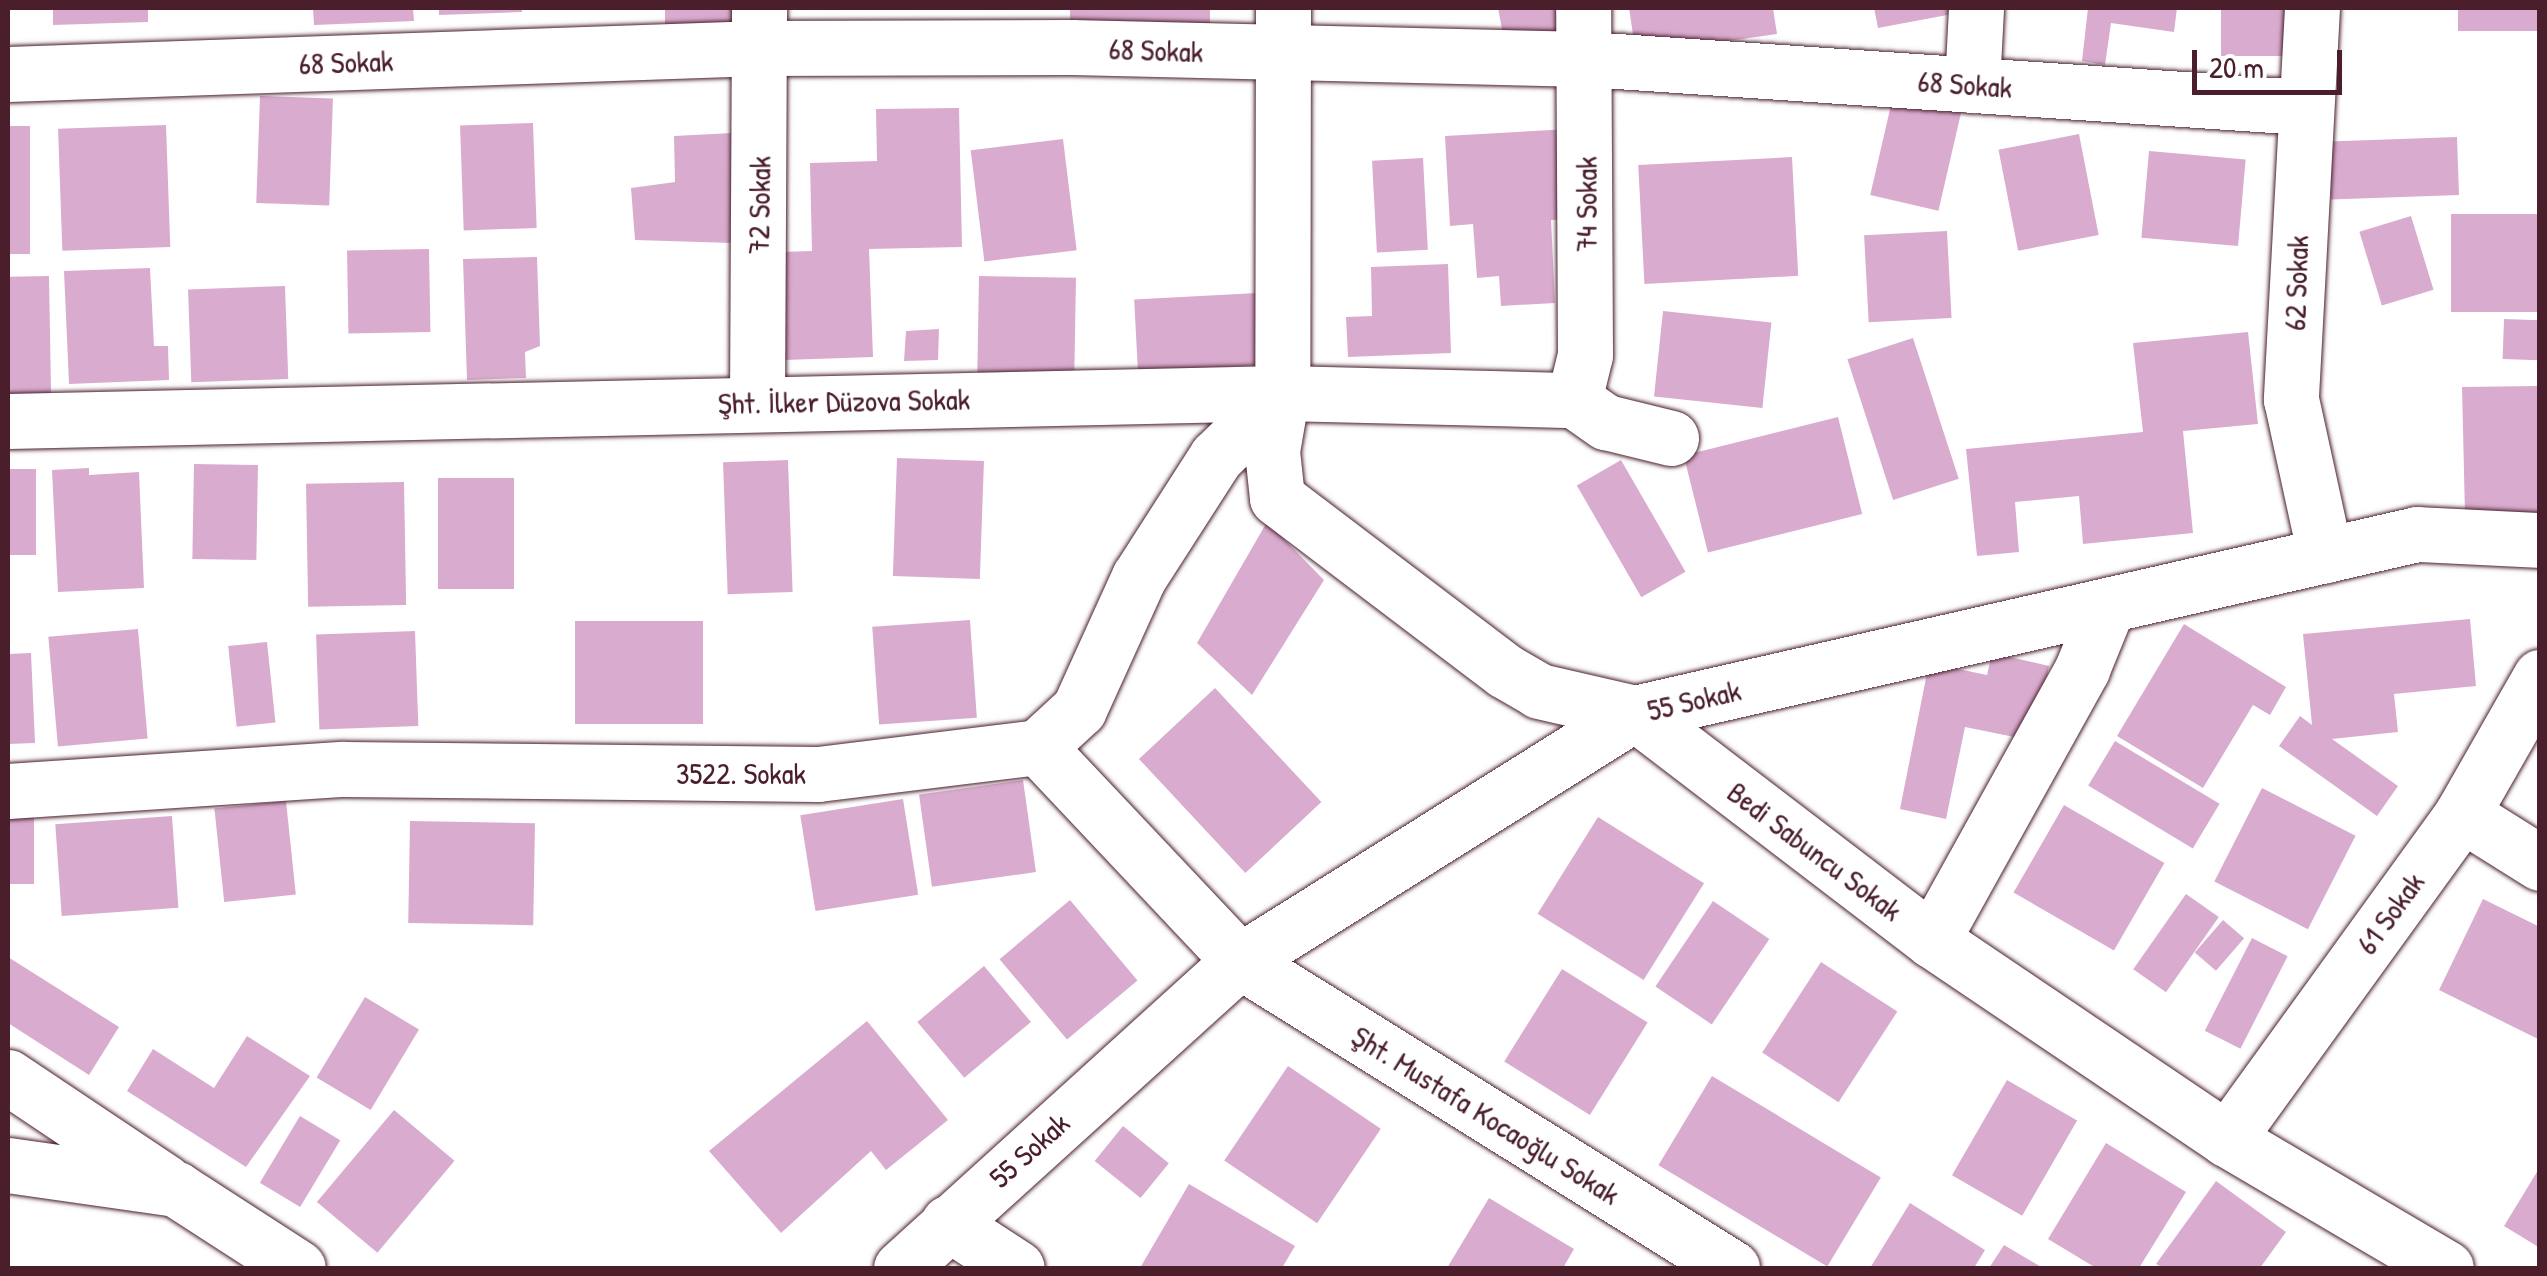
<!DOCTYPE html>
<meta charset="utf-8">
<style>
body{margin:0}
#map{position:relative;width:2547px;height:1276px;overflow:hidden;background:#fff;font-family:"Patrick Hand",sans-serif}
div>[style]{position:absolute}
.building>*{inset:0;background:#d9accf;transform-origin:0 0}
.roads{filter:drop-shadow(0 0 2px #4a1f2b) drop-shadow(0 0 2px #4a1f2b)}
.minor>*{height:55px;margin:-27.5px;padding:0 27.5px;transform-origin:27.5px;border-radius:27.5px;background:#fff}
span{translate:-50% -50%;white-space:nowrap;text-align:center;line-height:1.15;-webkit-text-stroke:8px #fff;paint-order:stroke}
.street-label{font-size:30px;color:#4a1f2b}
.frame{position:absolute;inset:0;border:10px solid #4a1f2b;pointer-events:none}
.scale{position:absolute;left:2192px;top:50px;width:150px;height:45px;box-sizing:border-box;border:5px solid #4a1f2b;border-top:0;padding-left:12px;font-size:30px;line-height:35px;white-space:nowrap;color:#4a1f2b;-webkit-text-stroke:8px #fff;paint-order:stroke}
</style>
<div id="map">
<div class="building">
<i style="clip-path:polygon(53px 8px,148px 8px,148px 22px,53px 25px)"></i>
<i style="clip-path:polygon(313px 8px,413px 8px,414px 21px,314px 25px)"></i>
<i style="clip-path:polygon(439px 8px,522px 8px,522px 12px,439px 15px)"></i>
<i style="clip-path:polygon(665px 8px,734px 8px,736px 30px,665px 26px)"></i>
<i style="left:1070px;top:8px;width:140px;height:39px"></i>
<i style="clip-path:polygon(1498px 8px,1555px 8px,1562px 46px,1507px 56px)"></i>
<i style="clip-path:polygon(1629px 8px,1773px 8px,1777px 34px,1636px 54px)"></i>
<i style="clip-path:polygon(1874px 8px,1978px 8px,1979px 9px,1878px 28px)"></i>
<i style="clip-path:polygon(2088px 8px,2177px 8px,2174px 32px,2111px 23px,2105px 65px,2082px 61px)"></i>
<i style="left:2221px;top:8px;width:66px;height:48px"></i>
<i style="left:2458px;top:8px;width:82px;height:23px"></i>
<i style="left:1897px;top:79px;width:70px;height:119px;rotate:13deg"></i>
<i style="left:260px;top:96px;width:73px;height:107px;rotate:2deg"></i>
<i style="clip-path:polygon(959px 108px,962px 247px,869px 249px,873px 357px,784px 360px,781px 252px,812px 251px,810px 163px,877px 161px,876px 109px)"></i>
<i style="left:533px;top:123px;width:105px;height:73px;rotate:88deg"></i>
<i style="left:166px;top:125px;width:122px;height:108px;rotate:88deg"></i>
<i style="left:8px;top:126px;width:22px;height:128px"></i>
<i style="clip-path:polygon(1569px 129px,1574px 219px,1551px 220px,1555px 303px,1501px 306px,1499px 276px,1477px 278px,1473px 224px,1450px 226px,1445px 136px)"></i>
<i style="clip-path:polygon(732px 133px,732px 243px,635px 240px,631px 188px,675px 182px,674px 136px)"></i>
<i style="left:2079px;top:134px;width:103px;height:82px;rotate:79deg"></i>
<i style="left:2457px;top:137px;width:58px;height:128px;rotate:88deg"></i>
<i style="left:1063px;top:139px;width:112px;height:93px;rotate:83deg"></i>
<i style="left:2149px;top:151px;width:97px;height:87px;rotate:5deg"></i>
<i style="left:1792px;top:157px;width:119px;height:154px;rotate:87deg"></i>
<i style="left:1423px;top:158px;width:92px;height:51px;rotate:87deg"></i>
<i style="left:2540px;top:214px;width:98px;height:89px;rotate:90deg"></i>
<i style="left:2411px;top:216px;width:77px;height:54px;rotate:73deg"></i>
<i style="left:1947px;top:231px;width:87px;height:83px;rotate:87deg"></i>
<i style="left:429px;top:249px;width:83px;height:82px;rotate:89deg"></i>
<i style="clip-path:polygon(537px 257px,540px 346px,525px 352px,526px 378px,467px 380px,463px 259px)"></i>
<i style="clip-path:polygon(1448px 264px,1451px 353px,1348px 357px,1346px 317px,1372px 316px,1371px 267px)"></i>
<i style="clip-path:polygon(150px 268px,154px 346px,168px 346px,169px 380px,69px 384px,64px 271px)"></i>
<i style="left:49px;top:276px;width:118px;height:41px;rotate:89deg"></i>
<i style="left:979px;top:276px;width:97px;height:110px;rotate:1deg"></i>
<i style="left:285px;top:286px;width:93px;height:97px;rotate:88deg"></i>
<i style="left:1257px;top:293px;width:72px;height:123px;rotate:87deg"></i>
<i style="left:1663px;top:311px;width:109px;height:86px;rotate:6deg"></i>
<i style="left:2504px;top:319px;width:36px;height:40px;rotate:2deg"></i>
<i style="clip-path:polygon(939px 329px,938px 360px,904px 361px,906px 331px)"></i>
<i style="clip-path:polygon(2248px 332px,2258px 424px,2183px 431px,2193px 533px,2083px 544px,2079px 496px,2015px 502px,2019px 552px,1977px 556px,1966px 449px,2143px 432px,2133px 343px)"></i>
<i style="left:1913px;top:338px;width:148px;height:69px;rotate:72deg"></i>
<i style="clip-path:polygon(2537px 386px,2540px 497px,2540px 540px,2465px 514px,2462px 387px)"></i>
<i style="left:1838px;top:417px;width:100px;height:159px;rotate:76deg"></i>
<i style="left:897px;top:458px;width:87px;height:118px;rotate:2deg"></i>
<i style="left:788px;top:460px;width:132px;height:65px;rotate:88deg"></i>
<i style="left:1621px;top:460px;width:129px;height:51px;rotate:60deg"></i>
<i style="left:194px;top:464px;width:64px;height:95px;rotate:1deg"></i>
<i style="clip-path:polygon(89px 468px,89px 475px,139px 472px,144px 588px,58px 592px,52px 470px)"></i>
<i style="left:8px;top:469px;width:28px;height:86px"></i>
<i style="left:438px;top:478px;width:76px;height:111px"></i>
<i style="left:404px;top:482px;width:123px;height:98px;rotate:89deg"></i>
<i style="clip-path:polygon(1267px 522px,1324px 580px,1252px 695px,1197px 643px)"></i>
<i style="clip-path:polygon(2470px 619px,2476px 686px,2394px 694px,2398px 732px,2332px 739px,2398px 786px,2377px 816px,2279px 746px,2300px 716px,2312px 725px,2303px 634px)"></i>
<i style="left:970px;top:620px;width:98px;height:98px;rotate:86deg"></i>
<i style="left:575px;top:621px;width:128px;height:103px"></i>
<i style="clip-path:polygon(2184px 624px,2286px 687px,2270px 715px,2253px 705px,2203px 788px,2117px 736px)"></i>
<i style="left:138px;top:629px;width:110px;height:90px;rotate:85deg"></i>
<i style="left:415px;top:631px;width:95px;height:99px;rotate:88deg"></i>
<i style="left:267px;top:642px;width:81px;height:39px;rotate:84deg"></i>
<i style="clip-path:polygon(31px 653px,35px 743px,8px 744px,8px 654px)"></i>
<i style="clip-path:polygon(1992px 653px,2049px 666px,2034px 741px,1965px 727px,1946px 819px,1900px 809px,1929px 663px,1987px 675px)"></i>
<i style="left:1215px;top:688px;width:156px;height:104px;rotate:47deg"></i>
<i style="left:2115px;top:741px;width:122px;height:52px;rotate:31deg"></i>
<i style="left:1023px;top:780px;width:93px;height:105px;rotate:82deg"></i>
<i style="left:2262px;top:788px;width:105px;height:105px;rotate:27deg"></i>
<i style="left:903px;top:799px;width:97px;height:104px;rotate:81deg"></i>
<i style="left:286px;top:801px;width:94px;height:72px;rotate:84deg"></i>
<i style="left:2064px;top:805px;width:116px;height:101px;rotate:30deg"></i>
<i style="left:8px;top:813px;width:26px;height:71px"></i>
<i style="left:172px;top:816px;width:92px;height:117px;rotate:86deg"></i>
<i style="left:1598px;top:817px;width:125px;height:114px;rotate:32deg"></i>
<i style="left:410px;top:821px;width:125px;height:102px;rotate:1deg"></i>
<i style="left:2186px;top:894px;width:40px;height:92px;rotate:35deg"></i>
<i style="clip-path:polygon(2483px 899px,2540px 927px,2538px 1039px,2439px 990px)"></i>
<i style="left:1070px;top:900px;width:105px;height:92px;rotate:50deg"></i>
<i style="left:1713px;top:901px;width:68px;height:103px;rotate:34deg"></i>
<i style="left:2223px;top:920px;width:28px;height:43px;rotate:41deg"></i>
<i style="left:2252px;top:938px;width:40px;height:104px;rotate:27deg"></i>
<i style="clip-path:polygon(8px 957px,119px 1027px,89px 1075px,8px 1023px)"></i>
<i style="left:1821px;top:962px;width:91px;height:108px;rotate:33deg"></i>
<i style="left:984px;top:966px;width:73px;height:87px;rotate:50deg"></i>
<i style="left:1562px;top:969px;width:101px;height:109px;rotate:32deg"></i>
<i style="left:365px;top:997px;width:63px;height:94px;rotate:31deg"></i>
<i style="clip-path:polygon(867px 1021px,948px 1120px,886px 1170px,871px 1151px,781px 1233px,709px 1151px)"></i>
<i style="clip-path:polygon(247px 1036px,310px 1076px,246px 1167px,127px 1091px,153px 1049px,214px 1088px)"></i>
<i style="left:1288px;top:1066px;width:112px;height:114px;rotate:34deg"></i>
<i style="left:1712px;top:1076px;width:197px;height:104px;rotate:31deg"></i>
<i style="left:2007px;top:1080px;width:81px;height:110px;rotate:30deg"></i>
<i style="left:394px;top:1110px;width:79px;height:120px;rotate:40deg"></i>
<i style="left:300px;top:1116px;width:47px;height:78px;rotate:31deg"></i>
<i style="left:1123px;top:1126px;width:59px;height:45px;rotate:39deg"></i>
<i style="clip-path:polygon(2106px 1143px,2186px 1192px,2139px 1268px,2096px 1268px,2048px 1239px)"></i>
<i style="clip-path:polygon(2540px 1167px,2540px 1248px,2504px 1226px)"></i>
<i style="clip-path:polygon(2216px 1181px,2286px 1232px,2260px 1268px,2163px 1268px,2156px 1264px)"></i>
<i style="clip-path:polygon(1189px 1184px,1295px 1246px,1282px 1268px,1140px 1268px)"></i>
<i style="clip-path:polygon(1489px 1198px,1574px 1249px,1563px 1268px,1447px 1268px)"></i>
<i style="clip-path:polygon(1910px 1203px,1985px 1250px,1974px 1268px,1870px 1268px)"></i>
<i style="clip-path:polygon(2004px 1245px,2043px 1268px,1989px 1268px)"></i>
</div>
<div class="roads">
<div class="minor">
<i style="left:1283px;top:8px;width:385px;rotate:90.1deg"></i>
<i style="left:1282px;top:393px;width:59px;rotate:99.8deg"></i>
<i style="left:1272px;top:451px;width:47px;rotate:83.9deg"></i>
<i style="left:1277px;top:498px;width:286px;rotate:37.2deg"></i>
<i style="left:1505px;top:671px;width:39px;rotate:30deg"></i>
<i style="left:1539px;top:691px;width:98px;rotate:12.9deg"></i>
<i style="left:1635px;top:713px;width:374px;rotate:37.4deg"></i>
<i style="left:1932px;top:940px;width:356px;rotate:34deg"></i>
<i style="left:2227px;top:1139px;width:254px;rotate:30.5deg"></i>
<i style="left:2312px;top:8px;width:392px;rotate:93.1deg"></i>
<i style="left:2291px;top:399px;width:160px;rotate:77.7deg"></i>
<i style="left:8px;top:74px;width:752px;rotate:-1.98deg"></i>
<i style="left:760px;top:48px;width:311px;rotate:-0.2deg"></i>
<i style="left:1071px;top:47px;width:516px;rotate:1.33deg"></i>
<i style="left:1587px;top:59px;width:718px;rotate:3.84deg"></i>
<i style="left:1972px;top:85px;width:77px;rotate:-87deg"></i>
<i style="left:1574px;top:400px;width:46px;rotate:-76.3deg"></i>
<i style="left:1585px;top:355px;width:347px;rotate:-90.3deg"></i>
<i style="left:757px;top:402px;width:394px;rotate:-89.7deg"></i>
<i style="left:8px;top:421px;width:1274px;rotate:-1.26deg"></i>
<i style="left:1282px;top:393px;width:292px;rotate:1.4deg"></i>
<i style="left:1574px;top:400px;width:39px;rotate:35deg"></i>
<i style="left:1606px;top:422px;width:67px;rotate:13.8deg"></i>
<i style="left:1038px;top:747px;width:294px;rotate:46.7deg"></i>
<i style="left:1240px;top:961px;width:580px;rotate:31.96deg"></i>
<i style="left:8px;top:791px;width:336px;rotate:-3.8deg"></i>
<i style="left:343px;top:769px;width:475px;rotate:0.6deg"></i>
<i style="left:818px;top:774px;width:222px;rotate:-7deg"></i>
<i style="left:1038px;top:747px;width:56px;rotate:-42.8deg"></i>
<i style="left:1079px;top:709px;width:145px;rotate:-65.6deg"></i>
<i style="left:1139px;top:577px;width:143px;rotate:-57.3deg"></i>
<i style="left:1216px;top:457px;width:92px;rotate:-44.1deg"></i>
<i style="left:2462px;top:814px;width:92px;rotate:32.1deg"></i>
<i style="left:1932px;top:940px;width:310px;rotate:-61deg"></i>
<i style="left:2082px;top:669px;width:69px;rotate:-67.9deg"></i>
<i style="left:8px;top:1077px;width:189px;rotate:33.8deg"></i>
<i style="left:2227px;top:1139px;width:401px;rotate:-54.1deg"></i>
<i style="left:2462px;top:814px;width:158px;rotate:-60.3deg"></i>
<i style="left:8px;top:1165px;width:170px;rotate:8.1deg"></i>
<i style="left:176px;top:1189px;width:145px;rotate:32.9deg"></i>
<i style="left:948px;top:1223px;width:82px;rotate:33.1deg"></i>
<i style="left:901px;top:1268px;width:457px;rotate:-42.2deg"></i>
<i style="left:1240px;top:961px;width:466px;rotate:-32.1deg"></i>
<i style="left:1635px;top:713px;width:802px;rotate:-12.89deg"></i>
<i style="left:2417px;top:534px;width:123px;rotate:2.8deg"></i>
</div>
</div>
<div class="street-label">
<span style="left:1156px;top:50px;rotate:2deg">68 Sokak</span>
<span style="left:346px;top:62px;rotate:-2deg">68 Sokak</span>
<span style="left:1965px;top:84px;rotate:4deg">68 Sokak</span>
<span style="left:1586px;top:204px;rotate:-90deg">74 Sokak</span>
<span style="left:759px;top:205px;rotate:-89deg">72 Sokak</span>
<span style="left:2296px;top:283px;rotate:-88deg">62 Sokak</span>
<span style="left:844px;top:401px;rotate:-1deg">Şht. İlker Düzova Sokak</span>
<span style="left:1694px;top:700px;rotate:-13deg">55 Sokak</span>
<span style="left:741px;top:773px">3522. Sokak</span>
<span style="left:1815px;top:851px;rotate:37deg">Bedi Sabuncu Sokak</span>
<span style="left:2390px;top:913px;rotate:-54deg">61 Sokak</span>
<span style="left:1486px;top:1115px;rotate:32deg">Şht. Mustafa Kocaoğlu Sokak</span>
<span style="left:1029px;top:1150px;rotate:-42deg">55 Sokak</span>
</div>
<div class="frame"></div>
<div class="scale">20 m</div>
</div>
